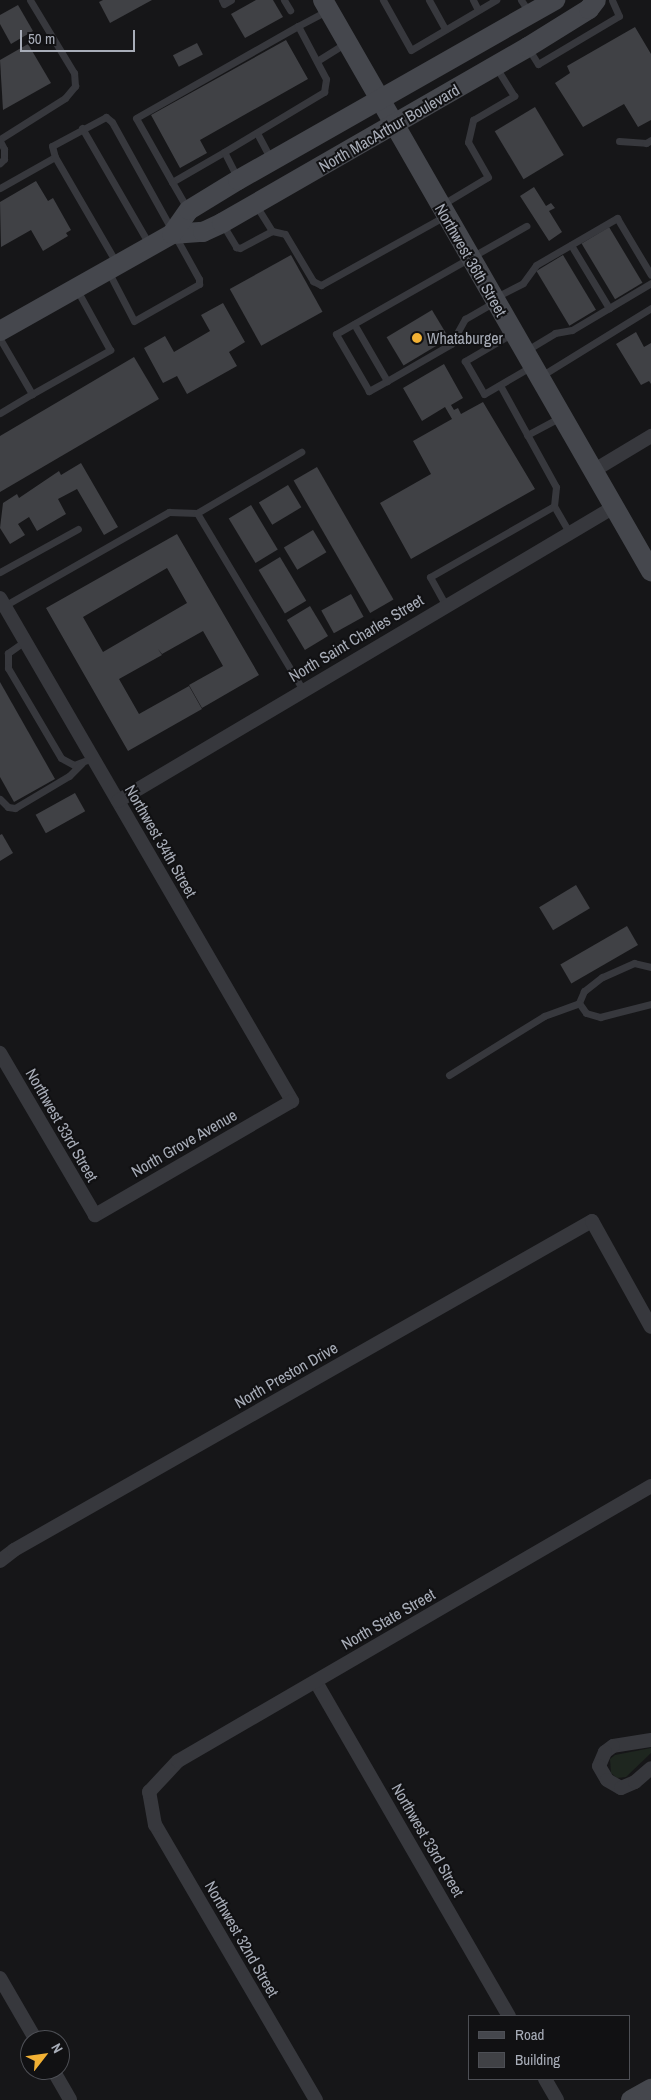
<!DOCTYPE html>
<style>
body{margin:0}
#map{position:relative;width:651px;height:2100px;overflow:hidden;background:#161618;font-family:"Archivo Narrow",sans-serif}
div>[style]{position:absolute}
.green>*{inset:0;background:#1e261f}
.building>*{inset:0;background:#404145;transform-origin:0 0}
.lane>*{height:7px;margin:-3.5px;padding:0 3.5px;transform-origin:3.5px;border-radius:3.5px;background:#37383d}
.street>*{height:14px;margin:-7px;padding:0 7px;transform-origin:7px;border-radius:7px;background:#37383d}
.secondary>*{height:20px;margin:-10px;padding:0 10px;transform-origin:10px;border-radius:10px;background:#45474d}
.dots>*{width:14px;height:14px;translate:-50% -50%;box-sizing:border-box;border:2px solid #111113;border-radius:50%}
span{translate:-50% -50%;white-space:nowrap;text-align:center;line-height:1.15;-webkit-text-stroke:4px #111113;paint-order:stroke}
.street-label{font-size:16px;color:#a8adb8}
.poi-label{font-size:16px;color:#a8adb8}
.left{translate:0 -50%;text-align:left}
.legend{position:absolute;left:468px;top:2015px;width:162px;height:65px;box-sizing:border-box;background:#111113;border:1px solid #4d4f55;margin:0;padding:6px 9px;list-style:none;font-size:15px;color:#a8adb8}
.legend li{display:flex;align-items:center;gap:10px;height:25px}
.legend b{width:25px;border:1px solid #4d4f55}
.north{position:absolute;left:20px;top:2030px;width:50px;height:50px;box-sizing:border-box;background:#111113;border:1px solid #4d4f55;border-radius:50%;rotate:60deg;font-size:14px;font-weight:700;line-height:20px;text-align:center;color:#a8adb8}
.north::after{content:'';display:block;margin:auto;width:18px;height:22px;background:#f2b134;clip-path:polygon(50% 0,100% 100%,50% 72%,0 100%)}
.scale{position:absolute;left:20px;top:30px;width:115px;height:22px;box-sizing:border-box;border:2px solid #a8adb8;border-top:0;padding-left:6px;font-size:15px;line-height:18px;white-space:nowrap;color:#a8adb8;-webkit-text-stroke:4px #111113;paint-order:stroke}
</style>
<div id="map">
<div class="green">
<i style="clip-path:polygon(651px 1748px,651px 1753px,626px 1777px,617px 1778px,611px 1773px,610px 1759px,615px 1755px)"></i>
</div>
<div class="building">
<i style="clip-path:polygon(103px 0,152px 0,110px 23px,99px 2px)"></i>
<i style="clip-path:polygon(256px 0,273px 0,283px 17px,245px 38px,231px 14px)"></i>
<i style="clip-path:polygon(18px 5px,33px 31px,11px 44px,0 24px,0 15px)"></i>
<i style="clip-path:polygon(635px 27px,651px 54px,651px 120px,638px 127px,624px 104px,583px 127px,555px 83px,570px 73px,567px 66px)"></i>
<i style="clip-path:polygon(286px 40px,308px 79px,200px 140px,207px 153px,180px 168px,151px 115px)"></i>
<i style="left:197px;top:43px;width:13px;height:27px;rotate:63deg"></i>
<i style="clip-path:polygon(28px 44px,51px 83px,3px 110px,0 60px)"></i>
<i style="left:535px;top:107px;width:56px;height:47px;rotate:59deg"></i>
<i style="clip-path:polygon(36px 181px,48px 201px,53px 198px,71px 230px,66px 233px,68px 236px,43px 251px,31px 230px,1px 247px,0 202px)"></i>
<i style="clip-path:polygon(534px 187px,546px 206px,551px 203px,555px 208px,549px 211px,562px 232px,549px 241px,520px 196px)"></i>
<i style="left:609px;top:227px;width:65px;height:32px;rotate:59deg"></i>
<i style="left:291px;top:255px;width:65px;height:70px;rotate:61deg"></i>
<i style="left:563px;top:255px;width:64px;height:31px;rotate:59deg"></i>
<i style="clip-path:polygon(223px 303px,245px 342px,229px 352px,237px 366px,187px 394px,177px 376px,163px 383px,144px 348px,165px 336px,174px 352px,210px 331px,201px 315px)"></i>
<i style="left:432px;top:310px;width:33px;height:53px;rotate:59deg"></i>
<i style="clip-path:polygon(636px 332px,644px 347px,651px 343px,651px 384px,649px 381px,641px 385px,616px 344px)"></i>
<i style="clip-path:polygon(134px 357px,159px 399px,0 492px,0 436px)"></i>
<i style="clip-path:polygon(444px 364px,463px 398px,451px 405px,454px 410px,458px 408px,461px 414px,483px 402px,535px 489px,411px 559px,380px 503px,431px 474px,413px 441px,452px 419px,445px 407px,422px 421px,403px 388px)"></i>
<i style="clip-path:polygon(81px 463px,118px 527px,104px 535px,77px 489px,58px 499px,66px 514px,37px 531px,29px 517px,18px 524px,25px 535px,10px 544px,0 528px,3px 503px,17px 494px,19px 498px,59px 471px,61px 475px)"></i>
<i style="left:317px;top:467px;width:153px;height:27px;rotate:60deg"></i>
<i style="left:288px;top:485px;width:26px;height:34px;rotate:59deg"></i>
<i style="left:251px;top:505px;width:52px;height:26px;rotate:59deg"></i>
<i style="left:313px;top:530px;width:26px;height:34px;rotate:59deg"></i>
<i style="clip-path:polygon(evenodd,177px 534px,259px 675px,202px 708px,189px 685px,223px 666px,203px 631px,162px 654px,158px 649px,162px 655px,119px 679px,139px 714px,189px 686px,202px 709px,128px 751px,46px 608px,177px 534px,167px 568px,187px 603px,103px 652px,83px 617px,167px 568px)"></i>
<i style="left:280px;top:557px;width:51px;height:25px;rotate:59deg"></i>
<i style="left:351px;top:594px;width:26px;height:34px;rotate:61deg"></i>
<i style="left:310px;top:606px;width:35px;height:27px;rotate:59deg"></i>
<i style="clip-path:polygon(0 682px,55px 779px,14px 802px,0 777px)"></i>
<i style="left:75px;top:793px;width:21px;height:45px;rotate:61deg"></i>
<i style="clip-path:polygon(2px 834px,13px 853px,0 861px,0 835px)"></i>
<i style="left:576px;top:885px;width:27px;height:43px;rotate:59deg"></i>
<i style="left:627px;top:926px;width:22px;height:77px;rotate:60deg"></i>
</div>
<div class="lane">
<i style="left:222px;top:0;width:4px;rotate:63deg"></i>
<i style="left:224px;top:4px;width:8px;rotate:-30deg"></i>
<i style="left:284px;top:0;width:12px;rotate:59deg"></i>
<i style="left:383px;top:0;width:57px;rotate:60.8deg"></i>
<i style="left:411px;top:50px;width:99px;rotate:-30.5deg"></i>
<i style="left:429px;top:0;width:33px;rotate:61deg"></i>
<i style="left:473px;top:0;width:11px;rotate:63deg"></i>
<i style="left:521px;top:0;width:14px;rotate:56deg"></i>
<i style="left:528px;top:48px;width:19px;rotate:58deg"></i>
<i style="left:538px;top:64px;width:94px;rotate:-30.7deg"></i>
<i style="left:619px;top:16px;width:17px;rotate:-114deg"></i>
<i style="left:317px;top:61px;width:34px;rotate:-32deg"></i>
<i style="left:82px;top:128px;width:134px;rotate:60deg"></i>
<i style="left:257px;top:133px;width:30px;rotate:62deg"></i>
<i style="left:0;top:139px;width:77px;rotate:-32.2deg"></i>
<i style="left:65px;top:98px;width:16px;rotate:-50deg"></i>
<i style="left:75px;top:86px;width:13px;rotate:-94deg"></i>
<i style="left:74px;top:73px;width:85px;rotate:-121.1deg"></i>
<i style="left:0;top:141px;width:9px;rotate:63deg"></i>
<i style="left:4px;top:149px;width:10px;rotate:90deg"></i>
<i style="left:4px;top:159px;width:6px;rotate:135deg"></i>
<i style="left:619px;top:141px;width:27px;rotate:4deg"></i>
<i style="left:646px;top:143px;width:6px;rotate:-31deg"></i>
<i style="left:224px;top:152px;width:60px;rotate:150deg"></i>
<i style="left:172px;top:182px;width:73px;rotate:-119.4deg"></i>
<i style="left:136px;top:118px;width:186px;rotate:-29.6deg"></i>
<i style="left:238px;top:179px;width:30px;rotate:-117deg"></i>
<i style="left:224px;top:152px;width:117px;rotate:-31deg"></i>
<i style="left:324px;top:92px;width:13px;rotate:-81deg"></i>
<i style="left:326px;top:79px;width:60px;rotate:-117.8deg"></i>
<i style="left:298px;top:26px;width:34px;rotate:-28deg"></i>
<i style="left:172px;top:182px;width:30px;rotate:60deg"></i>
<i style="left:0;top:188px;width:63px;rotate:-29.4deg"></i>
<i style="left:443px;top:204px;width:52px;rotate:-31deg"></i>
<i style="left:488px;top:177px;width:40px;rotate:-119.7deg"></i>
<i style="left:468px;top:142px;width:23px;rotate:-77deg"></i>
<i style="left:473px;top:120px;width:48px;rotate:-30.3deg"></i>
<i style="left:514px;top:96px;width:34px;rotate:-122deg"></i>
<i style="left:223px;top:225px;width:26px;rotate:59deg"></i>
<i style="left:236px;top:247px;width:4px;rotate:14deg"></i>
<i style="left:240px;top:248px;width:36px;rotate:-28deg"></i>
<i style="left:272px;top:231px;width:31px;rotate:-122deg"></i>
<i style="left:272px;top:231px;width:13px;rotate:13deg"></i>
<i style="left:285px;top:234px;width:55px;rotate:59.2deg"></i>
<i style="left:313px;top:281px;width:9px;rotate:27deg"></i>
<i style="left:321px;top:285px;width:142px;rotate:-29.1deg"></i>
<i style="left:571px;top:245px;width:74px;rotate:58.9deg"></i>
<i style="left:108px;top:271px;width:56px;rotate:62.5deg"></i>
<i style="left:134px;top:321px;width:75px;rotate:-29.6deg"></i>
<i style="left:199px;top:284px;width:5px;rotate:-90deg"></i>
<i style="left:199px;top:279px;width:179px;rotate:-119deg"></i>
<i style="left:112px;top:122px;width:8px;rotate:-140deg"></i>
<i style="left:106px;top:117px;width:61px;rotate:151.8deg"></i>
<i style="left:52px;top:146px;width:11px;rotate:75deg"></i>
<i style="left:55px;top:157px;width:124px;rotate:59.9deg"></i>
<i style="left:496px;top:297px;width:30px;rotate:-27deg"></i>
<i style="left:523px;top:283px;width:22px;rotate:-54deg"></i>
<i style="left:536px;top:265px;width:94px;rotate:-30.1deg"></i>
<i style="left:617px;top:218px;width:66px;rotate:59.2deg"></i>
<i style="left:354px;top:324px;width:66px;rotate:59.9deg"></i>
<i style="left:387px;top:381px;width:74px;rotate:-30deg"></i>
<i style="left:451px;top:344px;width:29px;rotate:-61deg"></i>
<i style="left:465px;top:319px;width:34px;rotate:-30deg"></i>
<i style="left:513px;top:333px;width:56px;rotate:149.7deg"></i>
<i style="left:465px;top:361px;width:38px;rotate:60deg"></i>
<i style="left:484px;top:394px;width:56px;rotate:-30.3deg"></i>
<i style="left:0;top:339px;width:64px;rotate:59.8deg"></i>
<i style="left:32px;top:394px;width:90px;rotate:-29.4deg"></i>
<i style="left:110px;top:350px;width:68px;rotate:-118.8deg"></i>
<i style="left:527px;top:350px;width:33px;rotate:-31deg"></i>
<i style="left:555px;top:333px;width:17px;rotate:-10deg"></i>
<i style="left:572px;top:330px;width:92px;rotate:-30.7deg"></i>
<i style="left:541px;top:376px;width:129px;rotate:-31.7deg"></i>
<i style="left:387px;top:381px;width:21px;rotate:151deg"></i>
<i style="left:369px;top:391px;width:66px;rotate:-120.1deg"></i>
<i style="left:336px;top:334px;width:219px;rotate:-29.6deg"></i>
<i style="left:0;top:413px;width:37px;rotate:-31deg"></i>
<i style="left:527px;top:435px;width:38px;rotate:-28deg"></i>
<i style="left:554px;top:506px;width:30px;rotate:60deg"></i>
<i style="left:197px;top:513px;width:206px;rotate:59.1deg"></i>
<i style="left:0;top:572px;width:89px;rotate:-28.9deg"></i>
<i style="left:445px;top:604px;width:31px;rotate:-119deg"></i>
<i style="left:430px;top:577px;width:143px;rotate:-29.8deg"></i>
<i style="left:554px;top:506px;width:19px;rotate:-84deg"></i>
<i style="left:556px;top:487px;width:116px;rotate:-118.8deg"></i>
<i style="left:4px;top:606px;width:190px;rotate:-29.7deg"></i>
<i style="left:169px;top:512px;width:28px;rotate:2deg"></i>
<i style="left:197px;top:513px;width:121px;rotate:-30.4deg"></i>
<i style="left:25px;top:641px;width:21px;rotate:145deg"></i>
<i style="left:8px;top:653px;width:15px;rotate:90deg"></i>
<i style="left:8px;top:668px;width:104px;rotate:59.5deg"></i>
<i style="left:61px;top:758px;width:15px;rotate:28deg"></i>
<i style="left:74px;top:765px;width:19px;rotate:-21deg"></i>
<i style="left:0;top:799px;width:11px;rotate:45deg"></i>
<i style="left:8px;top:807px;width:7px;rotate:8deg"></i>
<i style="left:15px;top:808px;width:63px;rotate:-30.7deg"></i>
<i style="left:69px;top:776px;width:18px;rotate:-45deg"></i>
<i style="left:651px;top:967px;width:17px;rotate:-167deg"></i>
<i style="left:634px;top:963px;width:35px;rotate:156deg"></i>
<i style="left:602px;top:977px;width:23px;rotate:142deg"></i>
<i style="left:584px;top:991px;width:13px;rotate:113deg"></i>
<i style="left:579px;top:1003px;width:12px;rotate:55deg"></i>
<i style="left:586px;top:1013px;width:15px;rotate:16deg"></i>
<i style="left:600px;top:1017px;width:53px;rotate:-14.3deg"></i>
<i style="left:449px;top:1075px;width:112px;rotate:-31.8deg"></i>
<i style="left:544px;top:1016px;width:37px;rotate:-20deg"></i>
</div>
<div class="street">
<i style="left:593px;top:471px;width:68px;rotate:-31.1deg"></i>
<i style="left:0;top:598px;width:582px;rotate:59.86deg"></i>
<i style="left:292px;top:1101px;width:228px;rotate:149.9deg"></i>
<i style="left:95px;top:1215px;width:188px;rotate:-120.4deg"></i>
<i style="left:118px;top:801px;width:577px;rotate:-30.66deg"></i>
<i style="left:0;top:1561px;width:18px;rotate:-38deg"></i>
<i style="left:14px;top:1550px;width:665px;rotate:-29.65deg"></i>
<i style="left:592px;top:1221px;width:121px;rotate:60.9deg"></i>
<i style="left:316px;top:1682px;width:386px;rotate:60deg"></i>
<i style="left:651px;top:1740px;width:38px;rotate:171deg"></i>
<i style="left:613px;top:1746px;width:10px;rotate:143deg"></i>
<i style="left:605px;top:1752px;width:15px;rotate:113deg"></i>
<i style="left:599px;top:1766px;width:16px;rotate:60deg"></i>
<i style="left:607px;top:1780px;width:16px;rotate:30deg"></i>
<i style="left:621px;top:1788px;width:15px;rotate:-23deg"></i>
<i style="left:635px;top:1782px;width:21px;rotate:-41deg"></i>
<i style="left:0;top:1978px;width:72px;rotate:59.9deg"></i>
<i style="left:53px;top:2070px;width:34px;rotate:60deg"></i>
<i style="left:545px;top:2079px;width:24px;rotate:60deg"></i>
<i style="left:316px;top:2100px;width:319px;rotate:-120.3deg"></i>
<i style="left:155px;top:1825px;width:34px;rotate:-100deg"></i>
<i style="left:149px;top:1792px;width:42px;rotate:-46.9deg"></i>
<i style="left:178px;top:1761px;width:547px;rotate:-30.17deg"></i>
</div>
<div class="secondary">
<i style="left:323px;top:0;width:659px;rotate:60.13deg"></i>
<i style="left:172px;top:234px;width:31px;rotate:-4deg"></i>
<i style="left:203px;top:232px;width:21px;rotate:-25deg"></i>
<i style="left:222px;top:223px;width:353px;rotate:-29.9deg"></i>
<i style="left:528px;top:47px;width:72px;rotate:-31.9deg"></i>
<i style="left:589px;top:9px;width:11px;rotate:-52deg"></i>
<i style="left:0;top:331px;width:197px;rotate:-29.4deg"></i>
<i style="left:172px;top:234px;width:29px;rotate:-55deg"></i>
<i style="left:189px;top:210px;width:57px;rotate:-31.5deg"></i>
<i style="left:238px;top:180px;width:365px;rotate:-29.6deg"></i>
<i style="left:631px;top:2100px;width:23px;rotate:-29deg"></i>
</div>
<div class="dots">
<i style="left:417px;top:338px;background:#f2b134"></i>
</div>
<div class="street-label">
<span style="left:389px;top:128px;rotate:-30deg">North MacArthur Boulevard</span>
<span style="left:471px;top:260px;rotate:60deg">Northwest 36th Street</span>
<span style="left:356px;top:638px;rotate:-31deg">North Saint Charles Street</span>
<span style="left:161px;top:841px;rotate:60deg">Northwest 34th Street</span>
<span style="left:62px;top:1125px;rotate:60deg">Northwest 33rd Street</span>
<span style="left:184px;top:1143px;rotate:-30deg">North Grove Avenue</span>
<span style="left:286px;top:1375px;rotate:-30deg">North Preston Drive</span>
<span style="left:388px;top:1619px;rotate:-30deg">North State Street</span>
<span style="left:428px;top:1840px;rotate:60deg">Northwest 33rd Street</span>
<span style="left:242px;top:1939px;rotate:60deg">Northwest 32nd Street</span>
</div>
<div class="poi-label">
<span class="left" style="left:427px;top:338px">Whataburger</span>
</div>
<ul class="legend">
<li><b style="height:6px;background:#45474d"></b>Road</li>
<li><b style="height:14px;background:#404145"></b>Building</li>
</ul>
<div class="north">N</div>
<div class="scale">50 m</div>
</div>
